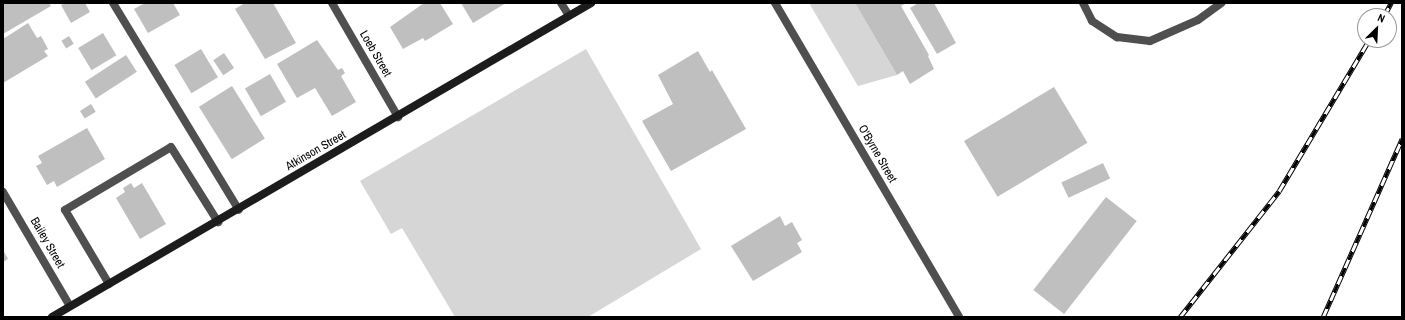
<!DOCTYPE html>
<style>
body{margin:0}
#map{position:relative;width:1405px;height:320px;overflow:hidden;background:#fff;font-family:"Archivo Narrow",sans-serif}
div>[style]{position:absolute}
.green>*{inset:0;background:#d6d6d6}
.building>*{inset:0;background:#bfbfbf;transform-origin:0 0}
.lane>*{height:8px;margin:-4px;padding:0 4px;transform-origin:4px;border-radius:4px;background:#4f4f4f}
.street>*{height:8px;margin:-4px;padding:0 4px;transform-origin:4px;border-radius:4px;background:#4f4f4f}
.secondary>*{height:8px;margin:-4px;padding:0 4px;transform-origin:4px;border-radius:4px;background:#1c1c1c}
.rail>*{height:4.5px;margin-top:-2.25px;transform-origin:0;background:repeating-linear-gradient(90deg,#fff 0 9px,#000 0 18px);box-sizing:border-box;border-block:1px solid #000}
span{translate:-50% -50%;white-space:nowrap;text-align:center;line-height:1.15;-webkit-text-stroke:3px #fff;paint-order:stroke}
.street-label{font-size:12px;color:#000}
.frame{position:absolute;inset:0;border:4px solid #000;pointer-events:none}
.north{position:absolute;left:1357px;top:8px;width:40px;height:40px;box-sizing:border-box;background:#fff;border:1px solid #999;border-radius:50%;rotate:24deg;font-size:11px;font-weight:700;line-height:16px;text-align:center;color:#000}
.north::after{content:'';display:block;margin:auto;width:14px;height:18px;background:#000;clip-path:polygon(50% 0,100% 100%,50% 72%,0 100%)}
</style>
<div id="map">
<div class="green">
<i style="clip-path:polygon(809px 3px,855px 3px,897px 75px,858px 86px)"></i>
<i style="clip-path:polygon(586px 49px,701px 249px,588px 317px,455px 317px,402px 228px,391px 234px,360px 181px)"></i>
</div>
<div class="building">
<i style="clip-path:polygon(3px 3px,49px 3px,51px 6px,3px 34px)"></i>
<i style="clip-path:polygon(65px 3px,85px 3px,90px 12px,71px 23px,61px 5px)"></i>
<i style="clip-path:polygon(145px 3px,173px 3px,180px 15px,148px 33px,134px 9px)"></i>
<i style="clip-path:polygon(245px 3px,273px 3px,296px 43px,265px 59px,235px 9px)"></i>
<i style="clip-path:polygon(424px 3px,440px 3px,453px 24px,425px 41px,423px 38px,403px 49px,390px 27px)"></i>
<i style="clip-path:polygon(461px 3px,506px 3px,473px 23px)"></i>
<i style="clip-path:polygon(855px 3px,906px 3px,901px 6px,929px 55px,928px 56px,934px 69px,910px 84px,903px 71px,897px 75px)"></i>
<i style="clip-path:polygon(918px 3px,934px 3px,956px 43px,937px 54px,910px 8px)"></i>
<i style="clip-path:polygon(28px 23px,37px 38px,41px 36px,48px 49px,44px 51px,48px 56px,3px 83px,3px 39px)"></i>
<i style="left:103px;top:33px;width:26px;height:29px;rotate:59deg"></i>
<i style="left:69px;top:36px;width:9px;height:9px;rotate:58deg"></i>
<i style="clip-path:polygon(317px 40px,338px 70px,342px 68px,345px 73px,341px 76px,356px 102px,332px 116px,315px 88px,297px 98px,277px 64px)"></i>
<i style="left:201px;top:49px;width:33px;height:31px;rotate:59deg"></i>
<i style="clip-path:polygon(698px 51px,710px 72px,712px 70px,746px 129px,671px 171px,642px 121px,673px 104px,658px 75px)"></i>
<i style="left:224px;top:53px;width:18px;height:13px;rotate:56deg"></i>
<i style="left:126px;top:55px;width:20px;height:49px;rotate:57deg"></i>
<i style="left:270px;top:74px;width:32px;height:29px;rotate:60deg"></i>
<i style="left:232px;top:86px;width:62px;height:39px;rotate:58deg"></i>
<i style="left:1054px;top:87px;width:65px;height:105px;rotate:59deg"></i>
<i style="left:91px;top:104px;width:9px;height:13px;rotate:58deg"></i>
<i style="clip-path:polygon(87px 128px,105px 159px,57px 187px,54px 181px,47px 185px,36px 166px,42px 163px,38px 156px)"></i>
<i style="left:1103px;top:163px;width:17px;height:46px;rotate:65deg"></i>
<i style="clip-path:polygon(131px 183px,134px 188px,142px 183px,166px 224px,140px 239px,116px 198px,125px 192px,123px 188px)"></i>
<i style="left:1106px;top:197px;width:39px;height:118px;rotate:38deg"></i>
<i style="clip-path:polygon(780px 216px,785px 226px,792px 222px,802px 240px,797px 243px,802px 252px,753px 281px,731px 246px)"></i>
<i style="clip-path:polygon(3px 250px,8px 259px,3px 262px)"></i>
</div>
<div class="lane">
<i style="left:113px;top:3px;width:242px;rotate:58.7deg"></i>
<i style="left:561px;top:3px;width:15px;rotate:58deg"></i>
<i style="left:1083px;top:3px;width:20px;rotate:63deg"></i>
<i style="left:1092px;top:21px;width:30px;rotate:33deg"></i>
<i style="left:1117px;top:37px;width:33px;rotate:7deg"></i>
<i style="left:1150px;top:41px;width:52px;rotate:-23.6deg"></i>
<i style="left:1198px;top:20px;width:29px;rotate:-36deg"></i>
<i style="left:109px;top:284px;width:86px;rotate:-120.7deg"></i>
<i style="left:65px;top:210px;width:123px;rotate:-30.7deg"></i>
<i style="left:171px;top:147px;width:89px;rotate:57.9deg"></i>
</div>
<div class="street">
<i style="left:332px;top:3px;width:132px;rotate:59.9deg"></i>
<i style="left:775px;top:3px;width:364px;rotate:59.6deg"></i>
<i style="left:3px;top:192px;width:132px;rotate:59.6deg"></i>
</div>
<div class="secondary">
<i style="left:52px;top:317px;width:624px;rotate:-30.22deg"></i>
</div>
<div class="rail">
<i style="left:1384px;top:16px;width:15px;rotate:-62deg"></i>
<i style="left:1180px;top:317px;width:160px;rotate:-51.8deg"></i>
<i style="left:1279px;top:191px;width:176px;rotate:-59.2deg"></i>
<i style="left:1323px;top:317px;width:195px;rotate:-66.1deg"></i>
</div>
<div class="street-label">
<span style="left:375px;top:54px;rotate:60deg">Loeb Street</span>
<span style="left:316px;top:151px;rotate:-30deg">Atkinson Street</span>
<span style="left:877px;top:154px;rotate:60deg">O'Byrne Street</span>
<span style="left:47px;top:243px;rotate:60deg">Bailey Street</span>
</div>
<div class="frame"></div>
<div class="north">N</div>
</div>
